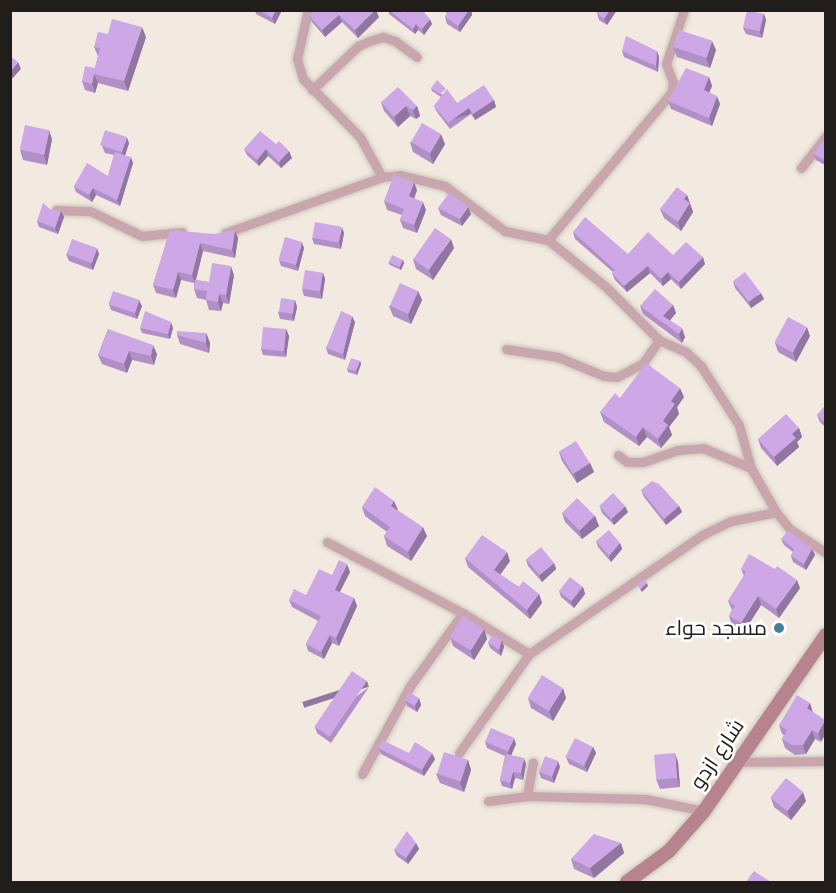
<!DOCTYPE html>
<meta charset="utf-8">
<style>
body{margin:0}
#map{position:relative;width:836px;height:893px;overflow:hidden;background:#f2eae0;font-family:"Fira Sans",Cairo,sans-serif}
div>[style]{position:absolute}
.roads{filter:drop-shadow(0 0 2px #ccc5bc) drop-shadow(0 0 2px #ccc5bc)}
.street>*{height:9px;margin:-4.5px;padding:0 4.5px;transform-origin:4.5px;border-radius:4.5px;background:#c9a6ad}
.secondary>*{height:14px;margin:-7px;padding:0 7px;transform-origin:7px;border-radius:7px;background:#b7838f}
.wall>*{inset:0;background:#b190c6}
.shaded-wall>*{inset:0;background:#9076a1;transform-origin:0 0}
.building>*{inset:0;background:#cea8e6;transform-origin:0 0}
.dots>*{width:16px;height:16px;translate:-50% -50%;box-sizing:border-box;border:3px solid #fff;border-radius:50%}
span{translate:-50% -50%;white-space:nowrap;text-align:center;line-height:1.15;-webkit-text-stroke:5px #fff;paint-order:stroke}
.poi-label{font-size:21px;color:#201d1a}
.right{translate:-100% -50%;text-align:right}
.street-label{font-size:21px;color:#201d1a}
.frame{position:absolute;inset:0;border:12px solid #201d1a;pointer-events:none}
</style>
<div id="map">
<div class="roads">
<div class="street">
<i style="left:308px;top:10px;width:50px;rotate:102.7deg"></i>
<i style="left:297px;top:59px;width:21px;rotate:73deg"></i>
<i style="left:303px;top:79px;width:81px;rotate:45.5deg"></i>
<i style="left:360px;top:137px;width:46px;rotate:61.2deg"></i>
<i style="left:312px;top:90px;width:64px;rotate:-43.7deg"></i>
<i style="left:358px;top:46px;width:12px;rotate:-24deg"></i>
<i style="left:369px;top:41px;width:15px;rotate:-16deg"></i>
<i style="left:383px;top:37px;width:13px;rotate:18deg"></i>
<i style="left:395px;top:41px;width:27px;rotate:36deg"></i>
<i style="left:801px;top:168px;width:41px;rotate:-52deg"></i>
<i style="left:56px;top:210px;width:34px;rotate:2deg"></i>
<i style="left:90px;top:211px;width:58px;rotate:25.7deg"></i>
<i style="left:142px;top:236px;width:40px;rotate:-5.7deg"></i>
<i style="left:225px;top:233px;width:167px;rotate:-19.6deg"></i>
<i style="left:382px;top:177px;width:18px;rotate:-6deg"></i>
<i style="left:400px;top:175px;width:46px;rotate:13.7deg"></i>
<i style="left:445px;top:186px;width:75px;rotate:36.9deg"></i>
<i style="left:505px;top:231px;width:44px;rotate:11.8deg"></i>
<i style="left:548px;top:240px;width:75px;rotate:39deg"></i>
<i style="left:606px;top:287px;width:75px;rotate:45deg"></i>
<i style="left:659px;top:340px;width:30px;rotate:24deg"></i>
<i style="left:686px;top:352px;width:21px;rotate:43deg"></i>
<i style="left:701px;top:366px;width:70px;rotate:57.2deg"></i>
<i style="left:739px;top:425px;width:45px;rotate:74.4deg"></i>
<i style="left:751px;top:468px;width:51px;rotate:60.4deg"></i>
<i style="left:776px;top:512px;width:22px;rotate:51deg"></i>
<i style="left:790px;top:529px;width:43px;rotate:33.7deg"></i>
<i style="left:548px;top:240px;width:192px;rotate:-50.1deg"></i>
<i style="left:671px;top:93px;width:11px;rotate:-80deg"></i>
<i style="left:673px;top:82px;width:19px;rotate:-111deg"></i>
<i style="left:666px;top:64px;width:57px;rotate:-71.6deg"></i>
<i style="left:506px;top:349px;width:53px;rotate:8.7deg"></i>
<i style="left:558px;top:357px;width:50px;rotate:22.4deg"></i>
<i style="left:604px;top:376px;width:13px;rotate:4deg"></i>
<i style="left:617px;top:377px;width:30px;rotate:-28deg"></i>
<i style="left:643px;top:363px;width:28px;rotate:-55deg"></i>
<i style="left:618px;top:455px;width:11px;rotate:38deg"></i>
<i style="left:627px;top:462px;width:16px"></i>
<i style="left:643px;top:462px;width:36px;rotate:-19deg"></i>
<i style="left:677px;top:450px;width:26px;rotate:-4deg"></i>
<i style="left:703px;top:448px;width:52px;rotate:22.6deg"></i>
<i style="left:327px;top:542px;width:153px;rotate:27.6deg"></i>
<i style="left:463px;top:613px;width:78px;rotate:31.8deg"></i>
<i style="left:529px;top:654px;width:210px;rotate:-34.5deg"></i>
<i style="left:702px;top:535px;width:32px;rotate:-26deg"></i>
<i style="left:731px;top:521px;width:46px;rotate:-11.3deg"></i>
<i style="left:459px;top:753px;width:121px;rotate:-54.7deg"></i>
<i style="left:737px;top:762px;width:89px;rotate:-0.6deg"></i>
<i style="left:362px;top:774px;width:100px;rotate:-61.4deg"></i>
<i style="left:410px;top:686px;width:90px;rotate:-54deg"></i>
<i style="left:527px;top:796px;width:34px;rotate:-80deg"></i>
<i style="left:488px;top:801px;width:39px;rotate:-7deg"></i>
<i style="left:527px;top:796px;width:118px;rotate:1.5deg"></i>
<i style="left:645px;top:799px;width:60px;rotate:11.5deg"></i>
</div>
<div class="secondary">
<i style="left:627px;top:882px;width:52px;rotate:-36.4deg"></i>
<i style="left:669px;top:851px;width:53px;rotate:-48.8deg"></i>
<i style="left:704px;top:811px;width:214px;rotate:-55.3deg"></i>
</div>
</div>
<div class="wall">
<i style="clip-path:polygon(255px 10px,282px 10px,275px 24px,256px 14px)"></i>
<i style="clip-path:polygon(314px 10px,379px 17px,358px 38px,342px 22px,325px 37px,312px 22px,309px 15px)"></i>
<i style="clip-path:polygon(388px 10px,402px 10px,403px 13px,432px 24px,424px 35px,418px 30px,415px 34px,389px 14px)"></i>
<i style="clip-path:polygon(443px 10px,471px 10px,472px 15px,460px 32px,447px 24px,445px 17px,447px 13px)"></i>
<i style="clip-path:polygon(599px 10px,617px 10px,607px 25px,599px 20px,597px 13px)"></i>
<i style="clip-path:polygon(764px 14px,766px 20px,762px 38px,746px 34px,743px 28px)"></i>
<i style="clip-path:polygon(108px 34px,146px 37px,128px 91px,98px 83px,95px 93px,85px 90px,82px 81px,95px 68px,98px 56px,94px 47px)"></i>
<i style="clip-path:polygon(673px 47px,716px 50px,710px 68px,677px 57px)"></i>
<i style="clip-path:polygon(622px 51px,657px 51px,659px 57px,658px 72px,624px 57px)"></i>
<i style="clip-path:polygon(709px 77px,712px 86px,709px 92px,720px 104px,712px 126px,671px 109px,668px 101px)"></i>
<i style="clip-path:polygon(431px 88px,457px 103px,494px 100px,496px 107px,475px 120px,471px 114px,450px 129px,437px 112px,434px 106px,441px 97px,432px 91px)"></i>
<i style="clip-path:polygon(381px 102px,417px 106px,420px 116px,416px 119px,410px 116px,398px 127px,384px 111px)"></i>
<i style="clip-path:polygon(825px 138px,825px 165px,816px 160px,813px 154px)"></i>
<i style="clip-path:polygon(52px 139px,47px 165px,23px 160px,20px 150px)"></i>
<i style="clip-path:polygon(410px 142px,445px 144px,433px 164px,413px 152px)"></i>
<i style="clip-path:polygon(129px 143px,125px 155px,133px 163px,120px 206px,96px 195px,92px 202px,76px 192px,74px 186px,108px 176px,114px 155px,105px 153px,102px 146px)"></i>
<i style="clip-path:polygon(276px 144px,292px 158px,281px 168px,268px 156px,259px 166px,247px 155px,244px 149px)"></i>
<i style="clip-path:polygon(417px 190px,414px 198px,426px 210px,417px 233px,403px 228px,400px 220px,402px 215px,387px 210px,384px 201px)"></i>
<i style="clip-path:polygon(687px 195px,693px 212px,681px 231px,664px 218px,660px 209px)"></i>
<i style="clip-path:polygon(438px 208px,471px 214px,462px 226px,441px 215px)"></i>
<i style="clip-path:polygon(61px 211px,64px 217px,58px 234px,39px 227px,37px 221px)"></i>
<i style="clip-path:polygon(170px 230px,238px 238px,235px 258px,203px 251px,196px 280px,209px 282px,234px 275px,229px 304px,223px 303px,221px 311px,209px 310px,206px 300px,197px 298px,194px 289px,194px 283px,181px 280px,176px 298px,156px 293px,153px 285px)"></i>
<i style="clip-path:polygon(573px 232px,628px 254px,673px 255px,705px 264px,681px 289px,671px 279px,663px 286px,650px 273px,627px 292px,615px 280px,612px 273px,613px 272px,575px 239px)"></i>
<i style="clip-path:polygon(344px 233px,341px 249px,314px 244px,312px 238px)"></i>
<i style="clip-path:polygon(304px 248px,298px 271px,281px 266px,279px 260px)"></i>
<i style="clip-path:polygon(454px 248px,433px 280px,416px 269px,413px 259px)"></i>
<i style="clip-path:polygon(66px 254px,99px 254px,93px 270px,69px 261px)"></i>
<i style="clip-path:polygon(403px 260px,404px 263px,401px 270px,390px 265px,388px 262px)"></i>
<i style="clip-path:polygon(323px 273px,325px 279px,322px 299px,304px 296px,302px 289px)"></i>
<i style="clip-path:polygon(733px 281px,764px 299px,751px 308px,735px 288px)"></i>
<i style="clip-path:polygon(418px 291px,422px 300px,411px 324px,393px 316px,389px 306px)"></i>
<i style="clip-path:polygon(295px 300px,297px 307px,294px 321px,280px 319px,278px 312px)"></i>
<i style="clip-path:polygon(109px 304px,142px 306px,137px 319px,111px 310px)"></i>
<i style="clip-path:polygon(673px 305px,676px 313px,670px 320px,685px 337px,682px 343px,643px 314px,640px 306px)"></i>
<i style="clip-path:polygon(355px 322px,345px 360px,328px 354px,326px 348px)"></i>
<i style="clip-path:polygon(140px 328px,173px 328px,170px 339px,142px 333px)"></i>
<i style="clip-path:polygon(108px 329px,157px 354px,154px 365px,132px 360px,127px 373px,102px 364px,98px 355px)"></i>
<i style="clip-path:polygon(286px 329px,289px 336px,286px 357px,263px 355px,261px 349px)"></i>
<i style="clip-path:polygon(206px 333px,210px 343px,209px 353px,180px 344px,177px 335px)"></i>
<i style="clip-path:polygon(810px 336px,796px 362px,778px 352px,775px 343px)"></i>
<i style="clip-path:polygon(360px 361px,361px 364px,357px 375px,348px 372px,347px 369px)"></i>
<i style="clip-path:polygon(684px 397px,677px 407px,679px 414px,669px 427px,672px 435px,661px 448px,647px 437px,639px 446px,604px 422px,600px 412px,620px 398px)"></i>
<i style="clip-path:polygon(825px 406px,825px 427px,820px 422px,817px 415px)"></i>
<i style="clip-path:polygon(799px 428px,802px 437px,797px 442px,799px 447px,777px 466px,761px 448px,758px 439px)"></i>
<i style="clip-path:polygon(559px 452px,590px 463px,594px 472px,577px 483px,562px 461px)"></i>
<i style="clip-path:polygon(641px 490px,679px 506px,682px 512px,666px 525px,644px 497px)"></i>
<i style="clip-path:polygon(394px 501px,397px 510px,427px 536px,411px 561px,387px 546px,384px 536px,387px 532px,365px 516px,362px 507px)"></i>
<i style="clip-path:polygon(600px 507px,628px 512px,614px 525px,602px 513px)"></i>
<i style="clip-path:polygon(562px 513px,595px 516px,599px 526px,582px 539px,565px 522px)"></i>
<i style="clip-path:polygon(781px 539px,812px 549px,815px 555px,806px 570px,793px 562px,791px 556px,793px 552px,784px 545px)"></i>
<i style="clip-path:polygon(596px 541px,620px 543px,622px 549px,611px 562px,598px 547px)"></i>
<i style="clip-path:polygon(465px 558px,510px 561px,500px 575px,519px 587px,539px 594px,542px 603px,530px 619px,468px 567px)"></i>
<i style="clip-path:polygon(526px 559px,554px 563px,556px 569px,542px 582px,528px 566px)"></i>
<i style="clip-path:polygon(741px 569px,800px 588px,779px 618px,761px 605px,744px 632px,732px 625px,729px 616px,732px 610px,728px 601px,744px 576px)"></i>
<i style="clip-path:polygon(350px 572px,340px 592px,354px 598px,357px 606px,339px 646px,332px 643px,324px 659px,308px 651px,306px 644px,318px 621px,292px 607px,289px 600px,306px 595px,332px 575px)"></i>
<i style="clip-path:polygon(583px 587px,585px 594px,574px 608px,561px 597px,559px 591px)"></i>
<i style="clip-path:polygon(484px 629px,487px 639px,474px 660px,453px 646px,450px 637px)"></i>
<i style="clip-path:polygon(502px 640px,504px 647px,501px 656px,490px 648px,488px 642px)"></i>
<i style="clip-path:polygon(369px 687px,331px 743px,317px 733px,315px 727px)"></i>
<i style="clip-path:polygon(419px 698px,421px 705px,417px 712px,407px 706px,405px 700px)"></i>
<i style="clip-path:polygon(528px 698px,566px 698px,553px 721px,531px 708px)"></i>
<i style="clip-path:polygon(810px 703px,821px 742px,815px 739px,806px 754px,795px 755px,785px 748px,782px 739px,784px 735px,782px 734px,779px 725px)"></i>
<i style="clip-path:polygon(485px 742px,516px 744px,511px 755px,526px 764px,523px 780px,515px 778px,512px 789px,502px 786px,500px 780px,505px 756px,487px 748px)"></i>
<i style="clip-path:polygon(593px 747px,596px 753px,587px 772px,569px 764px,566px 757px)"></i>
<i style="clip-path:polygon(378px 748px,409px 753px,435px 759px,424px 776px,381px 754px)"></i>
<i style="clip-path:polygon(468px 760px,471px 770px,464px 792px,440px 783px,436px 774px)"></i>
<i style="clip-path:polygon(678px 762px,680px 787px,660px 789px,656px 779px)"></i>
<i style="clip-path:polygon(560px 767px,554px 783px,541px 778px,539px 772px)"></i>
<i style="clip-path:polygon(771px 798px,806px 801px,791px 820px,774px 807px)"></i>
<i style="clip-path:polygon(416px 843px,419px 849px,408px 864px,397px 856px,394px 850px)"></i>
<i style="clip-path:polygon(621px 843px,624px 853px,594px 878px,574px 869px,571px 859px)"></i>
</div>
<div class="shaded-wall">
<i style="clip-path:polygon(276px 10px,282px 10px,275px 24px,272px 18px)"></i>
<i style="clip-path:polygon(375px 10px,376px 10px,379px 17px,358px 38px,355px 30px)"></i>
<i style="clip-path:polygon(469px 10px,471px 10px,472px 15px,460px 32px,458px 26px)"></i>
<i style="clip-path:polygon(610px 10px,617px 10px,607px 25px,604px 19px)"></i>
<i style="clip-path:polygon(764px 14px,766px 20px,762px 38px,760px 32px)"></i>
<i style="clip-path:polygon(339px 15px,342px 22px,325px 37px,322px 30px)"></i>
<i style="clip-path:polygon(430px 19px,432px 24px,424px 35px,422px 29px)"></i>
<i style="clip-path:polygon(416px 24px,418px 30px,415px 34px,413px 29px)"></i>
<i style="clip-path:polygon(142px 27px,146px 37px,128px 91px,124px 81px)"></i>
<i style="clip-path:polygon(712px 41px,716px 50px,710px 68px,706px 58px)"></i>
<i style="clip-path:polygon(657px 51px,659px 57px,658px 72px,656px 66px)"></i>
<i style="clip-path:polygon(18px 62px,21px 69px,10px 81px,10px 72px)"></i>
<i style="clip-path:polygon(94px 74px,98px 83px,95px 93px,92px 84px)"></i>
<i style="clip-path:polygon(709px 77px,712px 86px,707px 98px,704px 90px)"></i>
<i style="clip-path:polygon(717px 96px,720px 104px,712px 126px,709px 118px)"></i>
<i style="clip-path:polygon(494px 100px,496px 107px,475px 120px,473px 114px)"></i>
<i style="clip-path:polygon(406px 106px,410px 116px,398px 127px,394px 117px)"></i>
<i style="clip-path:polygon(417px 106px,420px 116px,416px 119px,413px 110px)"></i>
<i style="left:469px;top:108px;width:6px;height:26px;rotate:72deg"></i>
<i style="clip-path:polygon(49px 130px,52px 139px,47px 165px,44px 156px)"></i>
<i style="clip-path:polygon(441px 134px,445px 144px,433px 164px,430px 154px)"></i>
<i style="clip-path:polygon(127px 137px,129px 143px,124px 159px,122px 152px)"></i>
<i style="clip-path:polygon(266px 149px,268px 156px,259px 166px,257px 160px)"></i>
<i style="clip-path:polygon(289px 151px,292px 158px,281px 168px,279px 162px)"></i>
<i style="clip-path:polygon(131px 157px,133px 163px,120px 206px,117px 200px)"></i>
<i style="clip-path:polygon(414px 182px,417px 190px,412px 205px,409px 196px)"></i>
<i style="clip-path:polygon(93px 188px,96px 195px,92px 202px,89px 195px)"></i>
<i style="clip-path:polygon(687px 195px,693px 212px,681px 231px,678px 222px,684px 199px)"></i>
<i style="clip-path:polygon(423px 202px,426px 210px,417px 233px,414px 225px)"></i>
<i style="clip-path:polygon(468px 207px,471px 214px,462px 226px,460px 219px)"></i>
<i style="clip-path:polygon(61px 211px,64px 217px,58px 234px,55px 228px)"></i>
<i style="clip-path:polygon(342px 227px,344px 233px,341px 249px,339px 242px)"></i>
<i style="clip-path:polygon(235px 230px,238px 238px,235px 258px,232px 250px)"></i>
<i style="clip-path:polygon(451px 239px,454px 248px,433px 280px,429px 270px)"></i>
<i style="clip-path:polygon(302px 242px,304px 248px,298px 271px,296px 265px)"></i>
<i style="clip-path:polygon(200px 243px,203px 251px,195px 283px,192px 275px)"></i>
<i style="clip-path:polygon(97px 248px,99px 254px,93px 270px,91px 264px)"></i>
<i style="clip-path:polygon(703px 257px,705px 264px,681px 289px,679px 282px)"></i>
<i style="clip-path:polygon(403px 260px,404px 263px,401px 270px,399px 267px)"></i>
<i style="clip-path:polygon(231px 266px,234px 275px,229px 304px,226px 295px)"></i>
<i style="clip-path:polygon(648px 266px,650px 273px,627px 292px,624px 286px)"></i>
<i style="clip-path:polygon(178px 272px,181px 280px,176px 298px,173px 290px)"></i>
<i style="clip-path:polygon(668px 272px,671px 279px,663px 286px,661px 279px)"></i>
<i style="clip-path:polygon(323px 273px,325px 279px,322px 299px,320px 292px)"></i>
<i style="clip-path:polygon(418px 291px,422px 300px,411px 324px,408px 315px)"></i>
<i style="clip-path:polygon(761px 293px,764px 299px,751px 308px,749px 302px)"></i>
<i style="clip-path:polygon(219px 294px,223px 303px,221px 311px,218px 302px)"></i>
<i style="clip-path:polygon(139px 300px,142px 306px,137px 319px,135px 313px)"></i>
<i style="clip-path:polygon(295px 300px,297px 307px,294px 321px,292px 315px)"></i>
<i style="clip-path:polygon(673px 305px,676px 313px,666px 325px,663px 316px)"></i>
<i style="clip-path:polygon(352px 316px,355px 322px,345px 360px,343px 354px)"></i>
<i style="clip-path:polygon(171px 322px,173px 328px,170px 339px,168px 334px)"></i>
<i style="clip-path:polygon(807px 327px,810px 336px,796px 362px,793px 352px)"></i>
<i style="clip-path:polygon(682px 328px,685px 337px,682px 343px,679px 334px)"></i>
<i style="clip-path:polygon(286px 329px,289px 336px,286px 357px,284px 351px)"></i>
<i style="clip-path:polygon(206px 333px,210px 343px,209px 353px,206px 343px)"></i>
<i style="clip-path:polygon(153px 345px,157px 354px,154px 365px,151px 356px)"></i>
<i style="clip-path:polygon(129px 351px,132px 360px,127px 373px,124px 364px)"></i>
<i style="clip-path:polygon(360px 361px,361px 364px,357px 375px,356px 371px)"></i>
<i style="clip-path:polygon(680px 388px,684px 397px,677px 407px,679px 414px,669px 427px,672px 435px,661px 448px,658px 439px,663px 421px,671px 401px)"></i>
<i style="clip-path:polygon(643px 427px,647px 437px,639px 446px,636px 437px)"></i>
<i style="clip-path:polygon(799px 428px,802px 437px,797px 442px,799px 447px,777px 466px,774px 457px,792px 434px)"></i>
<i style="clip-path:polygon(590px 463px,594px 472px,577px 483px,574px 474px)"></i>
<i style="clip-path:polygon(394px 501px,398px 510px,394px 515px,391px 506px)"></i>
<i style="clip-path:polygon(625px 506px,628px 512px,614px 525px,612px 519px)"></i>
<i style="clip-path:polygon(679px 506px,682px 512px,666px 525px,664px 519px)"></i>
<i style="clip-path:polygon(595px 516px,599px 526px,582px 539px,579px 530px)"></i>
<i style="clip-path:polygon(423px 527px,427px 536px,411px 561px,408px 552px)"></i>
<i style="clip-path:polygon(620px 543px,622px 549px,611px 562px,609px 556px)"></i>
<i style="clip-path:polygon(812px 549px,815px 555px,806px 570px,804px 564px)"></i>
<i style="clip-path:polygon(507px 552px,510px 561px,497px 579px,494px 570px)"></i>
<i style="clip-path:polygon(554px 563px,556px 569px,542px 582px,539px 575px)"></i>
<i style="clip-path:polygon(347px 564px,350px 572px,337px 597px,335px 590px)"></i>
<i style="clip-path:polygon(797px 580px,800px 588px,779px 618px,776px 609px)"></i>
<i style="clip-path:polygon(647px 583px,648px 586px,642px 592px,640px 589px)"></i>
<i style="clip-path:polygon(583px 587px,585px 594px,574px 608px,571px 602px)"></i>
<i style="clip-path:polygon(539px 594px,542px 603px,530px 619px,527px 610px)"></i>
<i style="clip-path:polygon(758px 596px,761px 605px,744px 632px,741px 623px)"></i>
<i style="clip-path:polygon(354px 598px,357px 606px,339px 646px,336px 638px)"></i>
<i style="clip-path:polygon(484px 629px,487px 639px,474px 660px,470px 650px)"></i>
<i style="clip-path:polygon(330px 635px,332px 643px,324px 659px,321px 652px)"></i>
<i style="clip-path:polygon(502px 640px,504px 647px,501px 656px,499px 650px)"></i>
<i style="left:367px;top:681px;width:6px;height:68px;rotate:72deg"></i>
<i style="clip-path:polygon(563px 688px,566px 698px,553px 721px,549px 711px)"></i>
<i style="clip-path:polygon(419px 698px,421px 705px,417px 712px,415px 706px)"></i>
<i style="clip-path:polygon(810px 703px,813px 713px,807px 708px)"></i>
<i style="clip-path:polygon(825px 720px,825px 735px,821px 742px,818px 733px)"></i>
<i style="clip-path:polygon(812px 730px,815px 739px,806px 754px,803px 745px)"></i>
<i style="clip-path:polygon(514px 738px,516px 744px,510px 758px,508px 752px)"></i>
<i style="clip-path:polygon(593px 747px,596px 753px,587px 772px,585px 766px)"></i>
<i style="clip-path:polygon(432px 753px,435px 759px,424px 776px,422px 770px)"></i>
<i style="clip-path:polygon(675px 753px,678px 762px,680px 787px,677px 778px)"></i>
<i style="clip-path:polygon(524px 758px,526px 764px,523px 780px,521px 773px)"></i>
<i style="clip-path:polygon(468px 760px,471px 770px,464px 792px,460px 783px)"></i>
<i style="clip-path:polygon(558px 761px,560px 767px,554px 783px,552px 776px)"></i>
<i style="clip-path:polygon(513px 772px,515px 778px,512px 789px,510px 783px)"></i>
<i style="clip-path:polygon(803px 792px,806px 801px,791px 820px,787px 811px)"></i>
<i style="clip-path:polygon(416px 843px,419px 849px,408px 864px,406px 858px)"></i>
<i style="clip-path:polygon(621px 843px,624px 853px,594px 878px,590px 868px)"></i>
</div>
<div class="building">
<i style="clip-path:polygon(259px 10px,276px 10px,272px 18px)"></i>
<i style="clip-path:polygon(375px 10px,355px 30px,339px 15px,322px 30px,309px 15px,314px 10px)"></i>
<i style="clip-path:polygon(389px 10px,402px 10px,403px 13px,405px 10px,422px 10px,430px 19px,422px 29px,416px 24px,413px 29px)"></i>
<i style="clip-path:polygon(449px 10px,469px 10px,458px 26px,445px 17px)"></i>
<i style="clip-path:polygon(599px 10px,610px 10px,604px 19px,597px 13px)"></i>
<i style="left:747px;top:10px;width:17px;height:18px;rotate:13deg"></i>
<i style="clip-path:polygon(112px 19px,142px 27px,124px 81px,94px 74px,92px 84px,82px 81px,85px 66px,95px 68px,100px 48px,94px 47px,98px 32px,108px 34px)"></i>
<i style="left:679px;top:30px;width:35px;height:18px;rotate:18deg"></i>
<i style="clip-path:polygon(626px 36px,657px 51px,656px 66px,622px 51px)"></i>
<i style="clip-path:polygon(10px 56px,18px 62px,10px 72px)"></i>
<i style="clip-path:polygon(686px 68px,709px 77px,704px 90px,717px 96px,709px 118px,668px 101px)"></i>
<i style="clip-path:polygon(437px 80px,446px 89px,440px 94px,431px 88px)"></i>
<i style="clip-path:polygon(484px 85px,494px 100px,473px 114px,469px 108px,448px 123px,434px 106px,447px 89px,457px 103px)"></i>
<i style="clip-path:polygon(398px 87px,417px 106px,413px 110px,406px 106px,394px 117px,381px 102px)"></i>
<i style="left:422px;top:123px;width:22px;height:22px;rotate:30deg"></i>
<i style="left:25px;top:125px;width:25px;height:25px;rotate:12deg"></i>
<i style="left:105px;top:130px;width:23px;height:16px;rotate:18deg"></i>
<i style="clip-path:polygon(260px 131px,276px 144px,279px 141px,289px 151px,279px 162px,266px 149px,257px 160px,244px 149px)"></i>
<i style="clip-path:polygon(825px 138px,825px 160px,813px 154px)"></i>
<i style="clip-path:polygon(115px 152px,131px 157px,117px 200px,93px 188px,89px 195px,74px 186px,87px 163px,108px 176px)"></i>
<i style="clip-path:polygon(394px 175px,414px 182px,409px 196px,423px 202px,414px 225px,400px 220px,404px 209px,384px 201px)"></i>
<i style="clip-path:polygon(677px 187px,687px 195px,684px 199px,690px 203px,678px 222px,660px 209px)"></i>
<i style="clip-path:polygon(449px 193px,468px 207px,460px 219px,438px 208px)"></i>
<i style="clip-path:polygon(43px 203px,51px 210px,61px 211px,55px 228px,37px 221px)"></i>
<i style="clip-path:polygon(585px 217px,628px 254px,648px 232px,673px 255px,686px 242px,703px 257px,679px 282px,668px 272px,661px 279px,648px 266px,624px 286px,612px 273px,615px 270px,573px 232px)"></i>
<i style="left:315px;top:222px;width:27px;height:16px;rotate:10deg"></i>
<i style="left:435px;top:228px;width:19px;height:38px;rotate:35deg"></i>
<i style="clip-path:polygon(170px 230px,214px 234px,235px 230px,232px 250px,200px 243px,192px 275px,178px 272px,173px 290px,153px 285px)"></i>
<i style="left:285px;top:237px;width:18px;height:24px;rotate:16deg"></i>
<i style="left:72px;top:239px;width:27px;height:16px;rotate:20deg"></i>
<i style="left:392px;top:255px;width:12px;height:8px;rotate:24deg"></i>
<i style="clip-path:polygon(212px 263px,231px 266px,226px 295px,219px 294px,218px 302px,206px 300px,207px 291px,194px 289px,195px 280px,209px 282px)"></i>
<i style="left:305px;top:270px;width:18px;height:19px;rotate:9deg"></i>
<i style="left:745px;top:272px;width:26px;height:15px;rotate:53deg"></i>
<i style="left:400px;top:283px;width:20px;height:25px;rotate:24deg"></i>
<i style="clip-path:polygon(655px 289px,673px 305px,663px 316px,682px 328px,679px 334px,640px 306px)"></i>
<i style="left:113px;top:291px;width:28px;height:14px;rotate:19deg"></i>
<i style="left:281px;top:298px;width:14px;height:14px;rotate:8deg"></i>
<i style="clip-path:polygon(145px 311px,171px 322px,168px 334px,140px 328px)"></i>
<i style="clip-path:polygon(341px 311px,352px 316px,343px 354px,326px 348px)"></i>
<i style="left:788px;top:317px;width:21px;height:29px;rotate:28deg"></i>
<i style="left:263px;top:327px;width:23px;height:22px;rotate:5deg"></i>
<i style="clip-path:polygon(108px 329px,153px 345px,151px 356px,129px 351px,124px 364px,98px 355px)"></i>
<i style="clip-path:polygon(177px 331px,206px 333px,206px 343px,177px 335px)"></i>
<i style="clip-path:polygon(351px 358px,360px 361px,356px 371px,347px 369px)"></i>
<i style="clip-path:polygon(646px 363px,680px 388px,671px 401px,675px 404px,663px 421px,668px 425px,658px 439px,643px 427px,636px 437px,600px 412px,615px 393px,620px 398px)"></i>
<i style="clip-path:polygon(825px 406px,825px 423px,817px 415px)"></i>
<i style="clip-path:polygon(786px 414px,799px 428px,792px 434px,796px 438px,774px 457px,758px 439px)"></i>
<i style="left:576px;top:441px;width:26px;height:20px;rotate:58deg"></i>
<i style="clip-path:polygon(652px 481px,659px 484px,679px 506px,664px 519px,641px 490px)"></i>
<i style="clip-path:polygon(375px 487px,394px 501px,391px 506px,423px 527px,408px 552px,384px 536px,390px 527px,362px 507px)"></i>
<i style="left:613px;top:493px;width:18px;height:19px;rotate:47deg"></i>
<i style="left:577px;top:498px;width:25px;height:21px;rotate:45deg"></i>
<i style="clip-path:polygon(609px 530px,620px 543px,609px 556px,596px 541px)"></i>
<i style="clip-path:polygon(788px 531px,812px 549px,804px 564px,791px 556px,794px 549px,781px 539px)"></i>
<i style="clip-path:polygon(482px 535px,507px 552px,494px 570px,519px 587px,523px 581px,539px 594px,527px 610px,465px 558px)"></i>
<i style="left:541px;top:547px;width:21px;height:19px;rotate:51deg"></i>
<i style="clip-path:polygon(749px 554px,775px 569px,777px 566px,797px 580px,776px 609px,758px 596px,741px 623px,729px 616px,735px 606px,728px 601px,746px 572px,741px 569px)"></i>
<i style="clip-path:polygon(339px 560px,347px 564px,335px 590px,354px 598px,336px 638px,330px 635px,321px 652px,306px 644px,321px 616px,289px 600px,294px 589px,306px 595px,319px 569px,332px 575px)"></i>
<i style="left:570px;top:577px;width:16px;height:18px;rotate:38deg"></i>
<i style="clip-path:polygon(644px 579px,647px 583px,640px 589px,637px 584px)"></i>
<i style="left:463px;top:616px;width:25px;height:25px;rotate:32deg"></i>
<i style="clip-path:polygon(493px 635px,502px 640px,499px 650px,488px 642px)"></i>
<i style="left:352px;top:671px;width:18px;height:67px;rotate:34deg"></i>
<i style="left:542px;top:675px;width:25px;height:27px;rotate:32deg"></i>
<i style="left:409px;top:692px;width:12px;height:9px;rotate:31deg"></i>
<i style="clip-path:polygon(797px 695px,810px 703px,807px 708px,825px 720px,818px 733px,812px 730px,803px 745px,792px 745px,782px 739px,787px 730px,779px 725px)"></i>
<i style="left:491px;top:728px;width:25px;height:15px;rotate:23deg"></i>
<i style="left:575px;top:738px;width:20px;height:21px;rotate:27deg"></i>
<i style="clip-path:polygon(382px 740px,409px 753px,415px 742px,432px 753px,422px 770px,378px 748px)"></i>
<i style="left:444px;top:752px;width:25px;height:23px;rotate:18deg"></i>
<i style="left:675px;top:753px;width:25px;height:21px;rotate:85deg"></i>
<i style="clip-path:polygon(506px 754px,524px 758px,521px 773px,513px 772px,510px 783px,500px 780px)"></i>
<i style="left:545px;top:756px;width:14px;height:17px;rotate:21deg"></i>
<i style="left:786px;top:778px;width:22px;height:25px;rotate:39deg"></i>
<i style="clip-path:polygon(407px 831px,416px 843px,406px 858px,394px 850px)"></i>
<i style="clip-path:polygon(594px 834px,621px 843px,590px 868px,571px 859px)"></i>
<i style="clip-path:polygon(754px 871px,771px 882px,746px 882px)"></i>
</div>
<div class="dots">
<i style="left:779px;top:628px;background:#408193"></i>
</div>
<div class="poi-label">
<span class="right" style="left:767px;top:628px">مسجد حواء</span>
</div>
<div class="street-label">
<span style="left:717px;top:754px;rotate:-56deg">شارع ازدو</span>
</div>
<div class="frame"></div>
</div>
